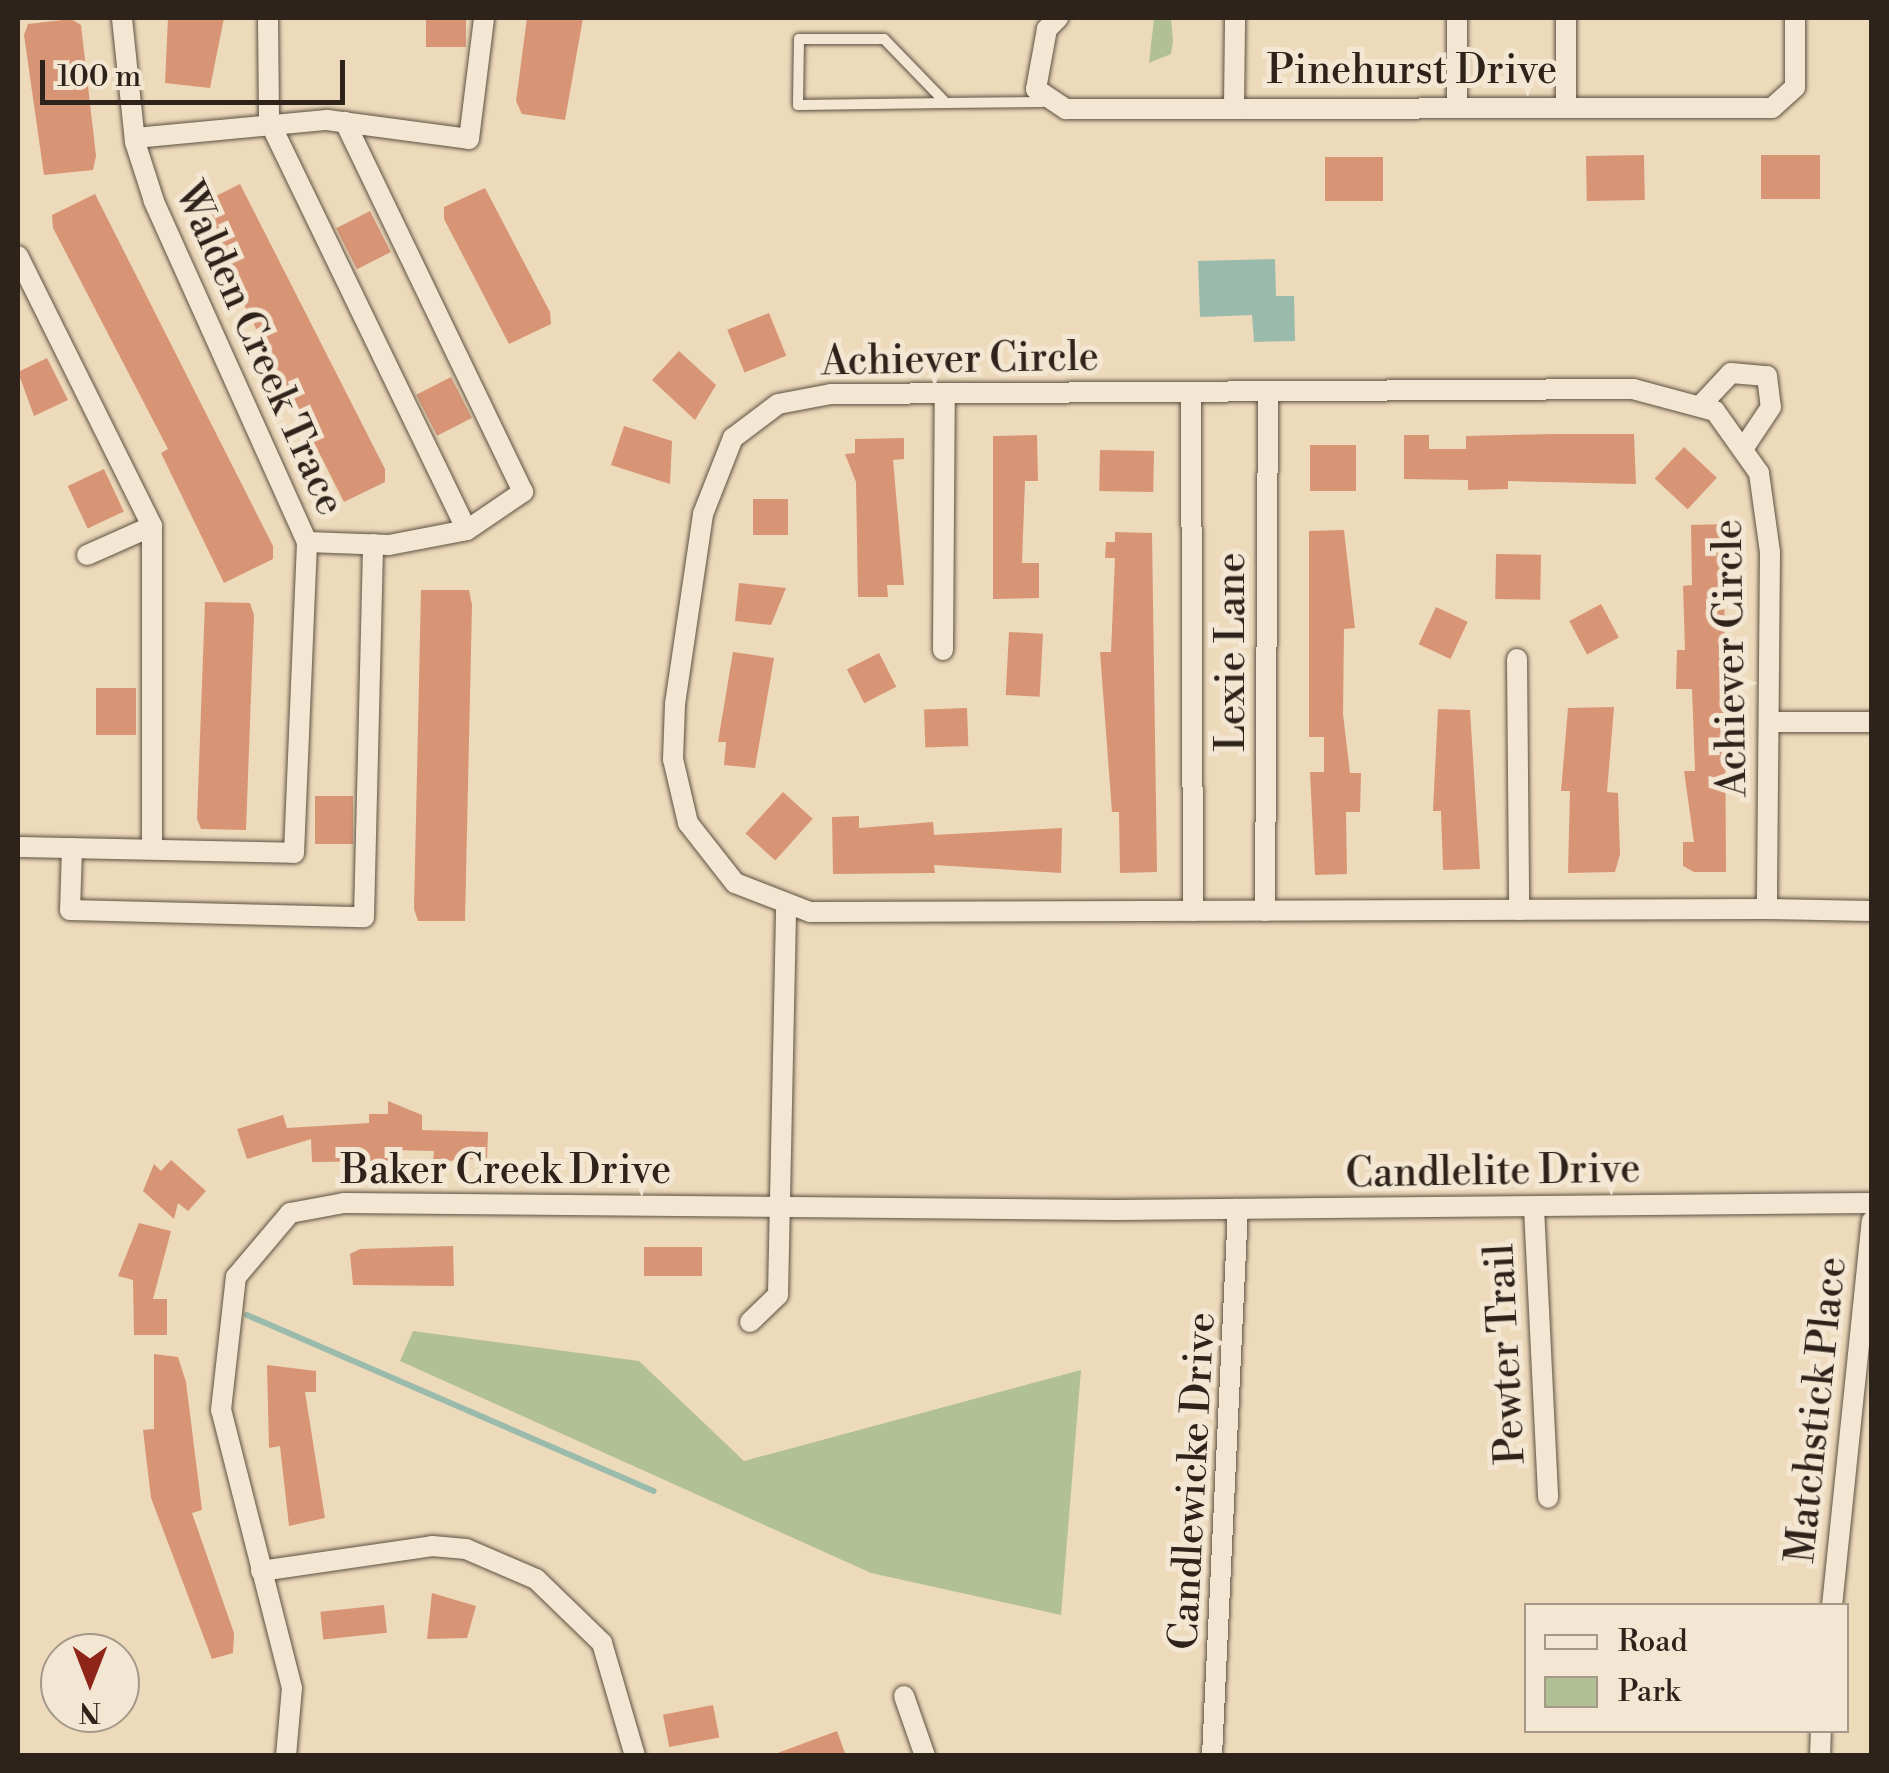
<!DOCTYPE html>
<style>
body{margin:0}
#map{position:relative;width:1889px;height:1773px;overflow:hidden;background:#eddabb;font-family:"Libre Bodoni",serif}
div>[style]{position:absolute}
.green>*{inset:0;background:#b2c195}
.water>*{inset:0;background:#9abbab}
.stream>*{height:6px;margin:-3px;padding:0 3px;transform-origin:3px;border-radius:3px;background:#9abbab}
.building>*{inset:0;background:#d79576;transform-origin:0 0}
.roads{filter:drop-shadow(0 0 2px #5e5143) drop-shadow(0 0 2px #5e5143)}
.lane>*{height:10px;margin:-5px;padding:0 5px;transform-origin:5px;border-radius:5px;background:#f3e7d3}
.street>*{height:20px;margin:-10px;padding:0 10px;transform-origin:10px;border-radius:10px;background:#f3e7d3}
span{translate:-50% -50%;white-space:nowrap;text-align:center;line-height:1.15;-webkit-text-stroke:10px #f3e7d3;paint-order:stroke}
.street-label{font-size:40px;color:#2e231b}
.frame{position:absolute;inset:0;border:20px solid #2e231b;pointer-events:none}
.legend{position:absolute;left:1524px;top:1603px;width:325px;height:130px;box-sizing:border-box;background:#f3e7d3;border:2px solid #a49989;margin:0;padding:12px 18px;list-style:none;font-size:30px;color:#2e231b}
.legend li{display:flex;align-items:center;gap:20px;height:50px}
.legend b{width:50px;border:2px solid #a49989}
.north{position:absolute;left:40px;top:1633px;width:100px;height:100px;box-sizing:border-box;background:#f3e7d3;border:2px solid #a49989;border-radius:50%;rotate:180deg;font-size:28px;font-weight:700;line-height:40px;text-align:center;color:#2e231b}
.north::after{content:'';display:block;margin:auto;width:35px;height:45px;background:#8f2418;clip-path:polygon(50% 0,100% 100%,50% 72%,0 100%)}
.scale{position:absolute;left:40px;top:60px;width:305px;height:45px;box-sizing:border-box;border:5px solid #2e231b;border-top:0;padding-left:12px;font-size:30px;line-height:35px;white-space:nowrap;color:#2e231b;-webkit-text-stroke:8px #f3e7d3;paint-order:stroke}
</style>
<div id="map">
<div class="green">
<i style="clip-path:polygon(1154px 18px,1171px 18px,1173px 41px,1171px 54px,1149px 63px)"></i>
<i style="clip-path:polygon(413px 1331px,639px 1361px,744px 1461px,1081px 1370px,1061px 1615px,871px 1573px,400px 1361px)"></i>
</div>
<div class="water">
<i style="clip-path:polygon(1275px 259px,1276px 296px,1294px 296px,1295px 341px,1254px 342px,1252px 315px,1200px 317px,1198px 261px)"></i>
</div>
<div class="stream">
<i style="left:247px;top:1315px;width:443px;rotate:23.4deg"></i>
</div>
<div class="building">
<i style="clip-path:polygon(168px 18px,224px 18px,210px 88px,165px 83px)"></i>
<i style="left:426px;top:18px;width:40px;height:29px"></i>
<i style="clip-path:polygon(527px 18px,583px 18px,565px 120px,522px 114px,516px 101px)"></i>
<i style="clip-path:polygon(71px 19px,81px 25px,96px 156px,93px 170px,44px 175px,24px 35px,28px 24px)"></i>
<i style="left:1644px;top:155px;width:45px;height:58px;rotate:89deg"></i>
<i style="left:1820px;top:155px;width:44px;height:59px;rotate:90deg"></i>
<i style="left:1383px;top:157px;width:44px;height:58px;rotate:90deg"></i>
<i style="clip-path:polygon(240px 184px,385px 469px,385px 482px,344px 502px,200px 218px,198px 205px)"></i>
<i style="clip-path:polygon(485px 188px,550px 312px,551px 324px,509px 344px,444px 219px,444px 207px)"></i>
<i style="clip-path:polygon(95px 194px,273px 546px,273px 559px,224px 583px,161px 453px,168px 449px,53px 228px,52px 215px)"></i>
<i style="left:370px;top:211px;width:46px;height:38px;rotate:63deg"></i>
<i style="left:769px;top:313px;width:46px;height:45px;rotate:68deg"></i>
<i style="clip-path:polygon(679px 351px,716px 385px,695px 420px,652px 380px)"></i>
<i style="clip-path:polygon(47px 358px,68px 400px,34px 416px,18px 372px)"></i>
<i style="left:451px;top:377px;width:46px;height:39px;rotate:63deg"></i>
<i style="clip-path:polygon(624px 426px,672px 441px,670px 484px,611px 465px)"></i>
<i style="clip-path:polygon(1553px 434px,1634px 434px,1636px 484px,1508px 481px,1508px 489px,1468px 490px,1468px 480px,1404px 479px,1404px 435px,1429px 435px,1429px 449px,1466px 449px,1466px 436px)"></i>
<i style="clip-path:polygon(1037px 435px,1038px 481px,1025px 481px,1022px 563px,1039px 563px,1039px 598px,993px 599px,993px 436px)"></i>
<i style="clip-path:polygon(904px 438px,904px 459px,893px 460px,904px 585px,887px 585px,888px 597px,858px 597px,856px 482px,845px 454px,855px 453px,855px 439px)"></i>
<i style="left:1310px;top:445px;width:46px;height:46px"></i>
<i style="left:1684px;top:447px;width:45px;height:43px;rotate:43deg"></i>
<i style="left:1100px;top:450px;width:54px;height:41px;rotate:1deg"></i>
<i style="left:104px;top:469px;width:47px;height:40px;rotate:65deg"></i>
<i style="left:753px;top:499px;width:35px;height:36px"></i>
<i style="clip-path:polygon(1724px 524px,1726px 872px,1694px 872px,1683px 866px,1683px 842px,1694px 842px,1684px 771px,1695px 771px,1692px 689px,1676px 689px,1677px 650px,1685px 650px,1683px 586px,1692px 585px,1691px 525px)"></i>
<i style="clip-path:polygon(1344px 530px,1355px 628px,1344px 629px,1343px 714px,1350px 773px,1361px 773px,1360px 812px,1346px 812px,1347px 874px,1315px 875px,1310px 772px,1324px 772px,1324px 737px,1309px 737px,1309px 531px)"></i>
<i style="clip-path:polygon(1115px 532px,1152px 533px,1157px 872px,1120px 873px,1119px 812px,1112px 812px,1100px 652px,1111px 652px,1115px 558px,1105px 558px,1106px 542px,1115px 542px)"></i>
<i style="left:1496px;top:554px;width:45px;height:45px;rotate:1deg"></i>
<i style="clip-path:polygon(739px 583px,786px 588px,771px 625px,735px 621px)"></i>
<i style="clip-path:polygon(421px 590px,469px 590px,472px 605px,465px 921px,418px 921px,414px 909px)"></i>
<i style="clip-path:polygon(205px 602px,250px 603px,254px 615px,246px 830px,201px 829px,197px 819px)"></i>
<i style="left:1601px;top:604px;width:38px;height:36px;rotate:62deg"></i>
<i style="left:1436px;top:607px;width:35px;height:41px;rotate:25deg"></i>
<i style="left:1009px;top:632px;width:34px;height:63px;rotate:3deg"></i>
<i style="clip-path:polygon(733px 652px,774px 658px,755px 768px,724px 765px,726px 742px,718px 742px)"></i>
<i style="left:879px;top:653px;width:38px;height:36px;rotate:63deg"></i>
<i style="left:96px;top:688px;width:40px;height:47px"></i>
<i style="clip-path:polygon(1614px 707px,1607px 792px,1618px 793px,1620px 854px,1615px 872px,1568px 873px,1570px 791px,1561px 791px,1568px 708px)"></i>
<i style="left:967px;top:708px;width:38px;height:43px;rotate:88deg"></i>
<i style="clip-path:polygon(1438px 709px,1470px 710px,1480px 869px,1443px 870px,1441px 811px,1433px 811px)"></i>
<i style="left:783px;top:792px;width:40px;height:56px;rotate:42deg"></i>
<i style="left:315px;top:796px;width:38px;height:48px"></i>
<i style="clip-path:polygon(859px 816px,859px 828px,933px 822px,934px 835px,1062px 828px,1061px 873px,934px 865px,935px 873px,833px 874px,832px 817px)"></i>
<i style="clip-path:polygon(388px 1101px,422px 1115px,422px 1130px,488px 1132px,487px 1158px,433px 1162px,434px 1151px,394px 1150px,394px 1161px,312px 1162px,311px 1139px,247px 1159px,237px 1129px,283px 1115px,287px 1128px,369px 1123px,369px 1114px,388px 1114px)"></i>
<i style="clip-path:polygon(171px 1160px,206px 1191px,188px 1211px,178px 1203px,174px 1219px,143px 1191px,154px 1164px,161px 1171px)"></i>
<i style="clip-path:polygon(139px 1223px,171px 1231px,153px 1299px,167px 1299px,167px 1335px,134px 1335px,133px 1280px,118px 1276px)"></i>
<i style="clip-path:polygon(453px 1246px,454px 1286px,353px 1285px,350px 1254px,360px 1249px)"></i>
<i style="left:644px;top:1247px;width:58px;height:29px"></i>
<i style="clip-path:polygon(154px 1354px,178px 1357px,186px 1382px,202px 1510px,192px 1513px,234px 1633px,233px 1653px,212px 1659px,151px 1498px,143px 1430px,154px 1429px)"></i>
<i style="clip-path:polygon(267px 1365px,316px 1371px,316px 1392px,305px 1392px,325px 1518px,289px 1526px,280px 1446px,269px 1448px)"></i>
<i style="clip-path:polygon(432px 1593px,476px 1606px,467px 1638px,427px 1639px)"></i>
<i style="left:384px;top:1605px;width:28px;height:64px;rotate:84deg"></i>
<i style="left:713px;top:1705px;width:33px;height:51px;rotate:79deg"></i>
<i style="clip-path:polygon(837px 1731px,846px 1756px,775px 1756px,775px 1754px)"></i>
</div>
<div class="roads">
<div class="lane">
<i style="left:946px;top:103px;width:89px;rotate:-134.1deg"></i>
<i style="left:884px;top:39px;width:85px;rotate:180deg"></i>
<i style="left:799px;top:39px;width:66px;rotate:90.9deg"></i>
<i style="left:798px;top:105px;width:148px;rotate:-0.8deg"></i>
<i style="left:946px;top:103px;width:96px;rotate:-0.6deg"></i>
</div>
<div class="street">
<i style="left:268px;top:18px;width:103px;rotate:89.4deg"></i>
<i style="left:269px;top:121px;width:454px;rotate:64.2deg"></i>
<i style="left:1058px;top:18px;width:16px;rotate:135deg"></i>
<i style="left:1047px;top:29px;width:61px;rotate:100.4deg"></i>
<i style="left:1036px;top:89px;width:36px;rotate:34deg"></i>
<i style="left:1066px;top:109px;width:706px;rotate:-0.08deg"></i>
<i style="left:1772px;top:108px;width:31px;rotate:-42deg"></i>
<i style="left:1795px;top:87px;width:69px;rotate:-90deg"></i>
<i style="left:1566px;top:18px;width:89px;rotate:90deg"></i>
<i style="left:1234px;top:105px;width:87px;rotate:-89.3deg"></i>
<i style="left:1457px;top:106px;width:88px;rotate:-90deg"></i>
<i style="left:135px;top:138px;width:193px;rotate:-5.4deg"></i>
<i style="left:327px;top:120px;width:143px;rotate:7.6deg"></i>
<i style="left:469px;top:139px;width:122px;rotate:-82.9deg"></i>
<i style="left:18px;top:256px;width:301px;rotate:63.6deg"></i>
<i style="left:152px;top:526px;width:323px;rotate:90deg"></i>
<i style="left:1633px;top:389px;width:85px;rotate:15deg"></i>
<i style="left:1715px;top:411px;width:76px;rotate:54.6deg"></i>
<i style="left:1759px;top:473px;width:80px;rotate:82.1deg"></i>
<i style="left:1770px;top:552px;width:357px;rotate:90.5deg"></i>
<i style="left:1767px;top:909px;width:957px;rotate:179.82deg"></i>
<i style="left:810px;top:912px;width:80px;rotate:-158.9deg"></i>
<i style="left:735px;top:883px;width:76px;rotate:-128.1deg"></i>
<i style="left:688px;top:823px;width:66px;rotate:-103.2deg"></i>
<i style="left:673px;top:759px;width:55px;rotate:-87.9deg"></i>
<i style="left:675px;top:704px;width:192px;rotate:-81.6deg"></i>
<i style="left:703px;top:514px;width:82px;rotate:-68.5deg"></i>
<i style="left:733px;top:438px;width:56px;rotate:-37.1deg"></i>
<i style="left:778px;top:404px;width:54px;rotate:-10.7deg"></i>
<i style="left:831px;top:394px;width:802px;rotate:-0.36deg"></i>
<i style="left:1191px;top:394px;width:517px;rotate:89.78deg"></i>
<i style="left:1700px;top:406px;width:45px;rotate:-46.8deg"></i>
<i style="left:1731px;top:373px;width:36px;rotate:5deg"></i>
<i style="left:1767px;top:376px;width:31px;rotate:83deg"></i>
<i style="left:1771px;top:407px;width:47px;rotate:123.7deg"></i>
<i style="left:307px;top:542px;width:82px;rotate:2.1deg"></i>
<i style="left:389px;top:545px;width:79px;rotate:-10.9deg"></i>
<i style="left:467px;top:530px;width:68px;rotate:-34.2deg"></i>
<i style="left:523px;top:492px;width:411px;rotate:-115.7deg"></i>
<i style="left:87px;top:555px;width:71px;rotate:-24deg"></i>
<i style="left:943px;top:650px;width:257px;rotate:-89.6deg"></i>
<i style="left:1517px;top:659px;width:251px;rotate:89.5deg"></i>
<i style="left:1769px;top:722px;width:103px"></i>
<i style="left:18px;top:847px;width:276px;rotate:1.2deg"></i>
<i style="left:294px;top:853px;width:311px;rotate:-87.6deg"></i>
<i style="left:307px;top:542px;width:374px;rotate:-114.2deg"></i>
<i style="left:154px;top:201px;width:62px;rotate:-107.9deg"></i>
<i style="left:135px;top:142px;width:125px;rotate:-96deg"></i>
<i style="left:72px;top:848px;width:62px;rotate:91.8deg"></i>
<i style="left:70px;top:910px;width:294px;rotate:1.4deg"></i>
<i style="left:364px;top:917px;width:373px;rotate:-88.6deg"></i>
<i style="left:1767px;top:909px;width:105px;rotate:1.1deg"></i>
<i style="left:1265px;top:911px;width:518px;rotate:-89.67deg"></i>
<i style="left:1534px;top:1208px;width:290px;rotate:87.2deg"></i>
<i style="left:750px;top:1322px;width:39px;rotate:-44deg"></i>
<i style="left:778px;top:1295px;width:386px;rotate:-88.8deg"></i>
<i style="left:261px;top:1571px;width:173px;rotate:-8.3deg"></i>
<i style="left:432px;top:1546px;width:34px;rotate:5deg"></i>
<i style="left:466px;top:1549px;width:76px;rotate:23.2deg"></i>
<i style="left:536px;top:1579px;width:92px;rotate:44.1deg"></i>
<i style="left:602px;top:1643px;width:118px;rotate:73.7deg"></i>
<i style="left:1832px;top:1606px;width:387px;rotate:-84.1deg"></i>
<i style="left:904px;top:1696px;width:64px;rotate:70.7deg"></i>
<i style="left:286px;top:1756px;width:68px;rotate:-85deg"></i>
<i style="left:292px;top:1688px;width:287px;rotate:-104.3deg"></i>
<i style="left:221px;top:1410px;width:134px;rotate:-83.6deg"></i>
<i style="left:236px;top:1277px;width:84px;rotate:-49.8deg"></i>
<i style="left:290px;top:1213px;width:55px;rotate:-10.5deg"></i>
<i style="left:344px;top:1203px;width:771px;rotate:0.52deg"></i>
<i style="left:1115px;top:1210px;width:757px;rotate:-0.53deg"></i>
<i style="left:1212px;top:1756px;width:548px;rotate:-87.28deg"></i>
<i style="left:1820px;top:1756px;width:26px;rotate:-88deg"></i>
</div>
</div>
<div class="street-label">
<span style="left:1412px;top:71px">Pinehurst Drive</span>
<span style="left:259px;top:349px;rotate:66deg">Walden Creek Trace</span>
<span style="left:960px;top:360px;rotate:-1deg">Achiever Circle</span>
<span style="left:1232px;top:652px;rotate:-90deg">Lexie Lane</span>
<span style="left:1731px;top:658px;rotate:-91deg">Achiever Circle</span>
<span style="left:506px;top:1171px">Baker Creek Drive</span>
<span style="left:1493px;top:1172px;rotate:-1deg">Candlelite Drive</span>
<span style="left:1506px;top:1354px;rotate:-93deg">Pewter Trail</span>
<span style="left:1817px;top:1410px;rotate:-84deg">Matchstick Place</span>
<span style="left:1193px;top:1481px;rotate:-87deg">Candlewicke Drive</span>
</div>
<div class="frame"></div>
<ul class="legend">
<li><b style="height:12px;background:#f3e7d3"></b>Road</li>
<li><b style="height:28px;background:#b2c195"></b>Park</li>
</ul>
<div class="north">N</div>
<div class="scale">100 m</div>
</div>
